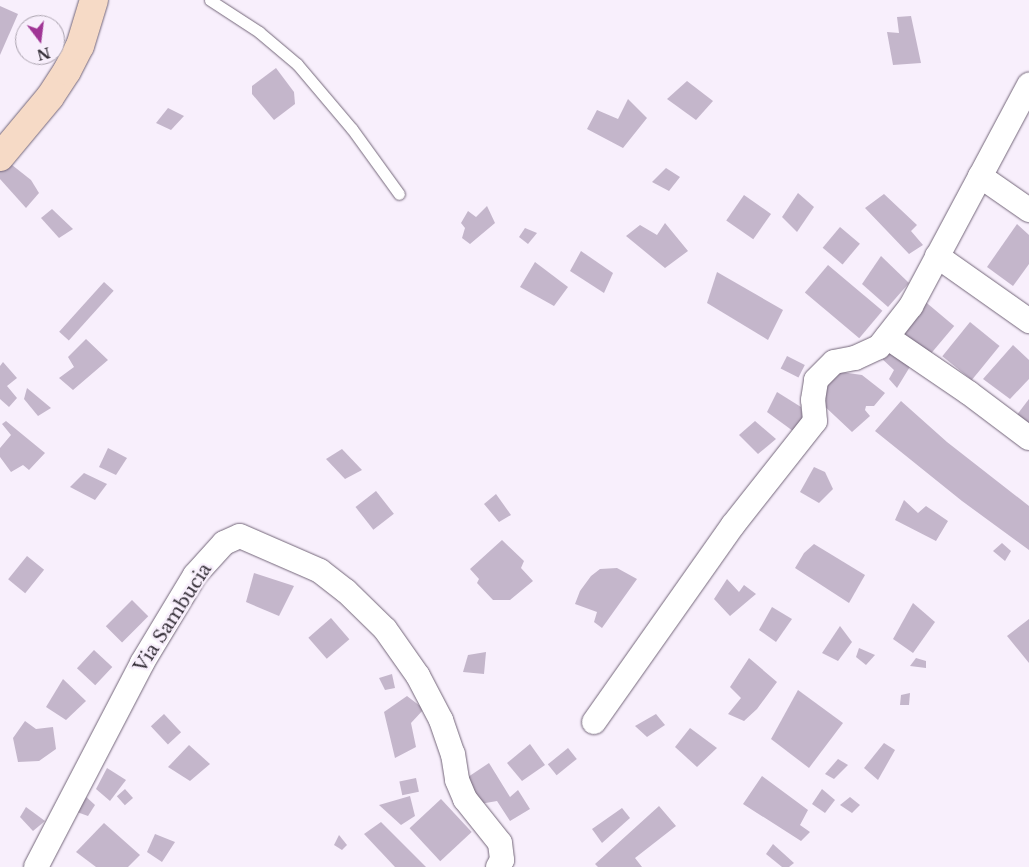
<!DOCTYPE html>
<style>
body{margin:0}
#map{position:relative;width:1029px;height:867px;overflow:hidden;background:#f8effc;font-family:"Libre Baskerville",serif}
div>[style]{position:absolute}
.building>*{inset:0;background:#c4b6cb;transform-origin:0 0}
.roads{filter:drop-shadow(0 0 1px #736679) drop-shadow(0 0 1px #736679)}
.lane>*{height:11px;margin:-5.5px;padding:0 5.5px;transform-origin:5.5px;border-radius:5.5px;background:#fff}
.street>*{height:24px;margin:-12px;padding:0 12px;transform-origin:12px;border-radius:12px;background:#fff}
.secondary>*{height:28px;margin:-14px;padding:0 14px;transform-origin:14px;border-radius:14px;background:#f6dac6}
span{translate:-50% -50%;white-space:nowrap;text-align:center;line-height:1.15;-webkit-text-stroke:5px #f8effc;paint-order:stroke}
.street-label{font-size:18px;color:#352f38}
.north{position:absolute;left:15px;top:15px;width:50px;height:50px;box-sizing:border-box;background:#f8effc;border:1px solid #aaa2ae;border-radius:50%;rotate:165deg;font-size:14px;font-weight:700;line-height:20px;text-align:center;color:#352f38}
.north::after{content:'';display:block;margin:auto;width:18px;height:22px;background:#a03595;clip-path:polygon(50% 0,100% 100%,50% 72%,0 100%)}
</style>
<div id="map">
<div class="building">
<i style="clip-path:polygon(0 6px,18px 14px,0 55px)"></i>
<i style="clip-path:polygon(911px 16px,921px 63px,893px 65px,887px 32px,899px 33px,897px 17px)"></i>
<i style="clip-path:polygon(276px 68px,294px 92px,295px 104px,274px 120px,252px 94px,252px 86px)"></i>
<i style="clip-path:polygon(687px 81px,713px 101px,696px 120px,667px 99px)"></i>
<i style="clip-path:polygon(628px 99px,647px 118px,623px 148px,587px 129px,597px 110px,618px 119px)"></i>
<i style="clip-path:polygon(168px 108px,184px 116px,171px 130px,156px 123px)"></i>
<i style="clip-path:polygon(7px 161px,31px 180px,39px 193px,26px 208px,0 179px,0 168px)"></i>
<i style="clip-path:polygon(666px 168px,680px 177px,669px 191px,652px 182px)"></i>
<i style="clip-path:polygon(798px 193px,814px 207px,797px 232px,782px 217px)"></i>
<i style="clip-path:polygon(884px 194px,917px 225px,911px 231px,923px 245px,909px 254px,865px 208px)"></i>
<i style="left:744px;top:195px;width:33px;height:31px;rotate:35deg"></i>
<i style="clip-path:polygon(487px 206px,495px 223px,470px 244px,462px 238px,465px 228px,461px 223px,468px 211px,476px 217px)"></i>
<i style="clip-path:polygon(52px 209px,73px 229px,59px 238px,41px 218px)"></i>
<i style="clip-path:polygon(665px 223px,688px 251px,665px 268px,626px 236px,640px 225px,657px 235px)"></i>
<i style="clip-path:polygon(1017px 224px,1029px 235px,1029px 264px,1013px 286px,987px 267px)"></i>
<i style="left:840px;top:227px;width:26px;height:27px;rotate:40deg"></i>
<i style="clip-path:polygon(525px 228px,537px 233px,528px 244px,519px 237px)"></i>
<i style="clip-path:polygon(581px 251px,613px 273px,604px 293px,570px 271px)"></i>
<i style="clip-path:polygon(881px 256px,909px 283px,888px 307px,862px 284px)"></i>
<i style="clip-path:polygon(535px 262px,568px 287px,554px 306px,520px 287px)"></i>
<i style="left:828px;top:265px;width:71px;height:36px;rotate:40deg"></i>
<i style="clip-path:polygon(717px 272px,783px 310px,768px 340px,707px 303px)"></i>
<i style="left:104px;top:282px;width:13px;height:67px;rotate:42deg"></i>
<i style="left:922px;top:299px;width:42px;height:38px;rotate:40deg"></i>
<i style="left:970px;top:322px;width:38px;height:44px;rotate:39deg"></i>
<i style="clip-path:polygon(86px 339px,108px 360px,73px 390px,59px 378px,74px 367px,68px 357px)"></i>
<i style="clip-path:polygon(1013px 345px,1029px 360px,1029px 379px,1010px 399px,983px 379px)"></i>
<i style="clip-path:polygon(893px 351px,911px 365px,897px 388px,889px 379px,894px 370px,880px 357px)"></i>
<i style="left:787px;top:356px;width:20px;height:14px;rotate:27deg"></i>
<i style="clip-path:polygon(3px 362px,17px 378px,7px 386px,17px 398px,9px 407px,0 399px,0 366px)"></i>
<i style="clip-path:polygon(834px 371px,862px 375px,885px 393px,874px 406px,866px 406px,865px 410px,870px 416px,852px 432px,819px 401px)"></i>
<i style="clip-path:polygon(27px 388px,51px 408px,38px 416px,24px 399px)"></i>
<i style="clip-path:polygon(777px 392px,801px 407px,803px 420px,793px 431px,767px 412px)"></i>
<i style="clip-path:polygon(1029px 399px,1029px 426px,1016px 416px)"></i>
<i style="clip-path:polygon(901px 401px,947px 442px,1029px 506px,1029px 550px,962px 501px,875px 431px)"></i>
<i style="clip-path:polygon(6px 421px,45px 453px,29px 470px,23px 465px,11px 472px,0 457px,0 448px,11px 435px,2px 424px)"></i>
<i style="clip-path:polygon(755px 421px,776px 439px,758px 454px,739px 435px)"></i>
<i style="clip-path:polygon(108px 448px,127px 458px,116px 475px,99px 467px)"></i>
<i style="clip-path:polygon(342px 449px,362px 470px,345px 479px,326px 459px)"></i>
<i style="clip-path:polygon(814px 467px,825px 472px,833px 489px,819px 503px,800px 492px)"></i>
<i style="clip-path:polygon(84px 473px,107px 484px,95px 500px,70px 487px)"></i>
<i style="left:376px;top:491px;width:29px;height:26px;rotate:52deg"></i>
<i style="clip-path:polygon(496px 494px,511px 515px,499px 522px,484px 504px)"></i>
<i style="clip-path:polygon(904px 500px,918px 513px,926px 506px,948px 521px,936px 541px,895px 520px)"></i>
<i style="clip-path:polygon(502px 540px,524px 561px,521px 568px,533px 581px,510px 600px,493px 600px,477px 583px,479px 579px,470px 569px)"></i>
<i style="clip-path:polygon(1002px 543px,1011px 551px,1005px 561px,993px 551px)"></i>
<i style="clip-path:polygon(814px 544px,865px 575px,849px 603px,795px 568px,804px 553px)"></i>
<i style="left:27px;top:556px;width:22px;height:30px;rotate:39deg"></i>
<i style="clip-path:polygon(617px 568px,637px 579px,602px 628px,594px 622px,597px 612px,575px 604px,580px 591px,591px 576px,600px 569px)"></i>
<i style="clip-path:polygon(254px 573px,294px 586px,279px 616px,246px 602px)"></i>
<i style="clip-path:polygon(727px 579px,739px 592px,744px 585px,756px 594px,730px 616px,714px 599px)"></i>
<i style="left:132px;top:600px;width:23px;height:37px;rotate:45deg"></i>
<i style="clip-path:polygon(913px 603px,935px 622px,913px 653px,893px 639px)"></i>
<i style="clip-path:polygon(772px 607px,792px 619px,776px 642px,759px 630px)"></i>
<i style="left:331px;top:618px;width:28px;height:30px;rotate:49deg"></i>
<i style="clip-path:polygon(1029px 619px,1029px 663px,1007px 636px)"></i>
<i style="clip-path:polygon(840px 626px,852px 642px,838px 661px,822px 653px)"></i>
<i style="clip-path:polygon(859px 648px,875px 655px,866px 665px,856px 657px)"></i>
<i style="left:94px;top:650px;width:25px;height:25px;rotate:43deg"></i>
<i style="clip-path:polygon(486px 652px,484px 674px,463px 672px,468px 655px)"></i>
<i style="clip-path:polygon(749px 658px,777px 682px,757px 709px,744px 721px,728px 714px,741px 698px,730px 687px)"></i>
<i style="clip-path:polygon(916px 658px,926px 661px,926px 668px,910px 666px)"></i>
<i style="clip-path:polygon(392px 674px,395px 688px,385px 690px,379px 678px)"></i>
<i style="clip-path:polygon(63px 679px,86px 701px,66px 720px,46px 707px)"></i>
<i style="clip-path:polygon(798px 690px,843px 723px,809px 768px,771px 739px)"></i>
<i style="clip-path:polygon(910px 693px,909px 705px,900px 705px,901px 695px)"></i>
<i style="clip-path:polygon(407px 696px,424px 709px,411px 723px,416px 747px,395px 758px,384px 712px)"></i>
<i style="left:164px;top:714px;width:25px;height:18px;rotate:47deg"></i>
<i style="clip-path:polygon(656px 714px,665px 725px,647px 737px,635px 726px)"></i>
<i style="clip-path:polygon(25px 721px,36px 729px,53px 727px,56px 749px,39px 761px,18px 762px,13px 738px)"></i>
<i style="clip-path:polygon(690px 728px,717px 748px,697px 767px,675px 747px)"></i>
<i style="clip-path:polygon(884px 743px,895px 750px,878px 780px,864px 768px)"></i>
<i style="clip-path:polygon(530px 744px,545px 765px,522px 781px,507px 763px)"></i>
<i style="clip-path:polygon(189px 745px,210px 764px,190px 781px,168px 767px)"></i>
<i style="left:568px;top:748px;width:14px;height:26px;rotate:51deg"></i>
<i style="clip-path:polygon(838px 759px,848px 765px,834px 779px,825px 774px)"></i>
<i style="clip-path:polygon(489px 763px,510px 797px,518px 790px,530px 809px,510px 821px,497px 801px,480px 804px,465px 779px)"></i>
<i style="clip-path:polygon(107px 768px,126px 780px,110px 801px,96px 789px)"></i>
<i style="clip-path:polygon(762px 776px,808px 810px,800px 825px,810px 832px,801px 841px,743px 804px)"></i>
<i style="left:416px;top:778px;width:14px;height:17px;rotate:78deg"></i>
<i style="left:125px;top:789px;width:12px;height:11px;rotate:48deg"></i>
<i style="clip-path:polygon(822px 789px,835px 800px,825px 813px,812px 804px)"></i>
<i style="clip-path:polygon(82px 793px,95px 805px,88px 816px,77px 812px)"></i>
<i style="clip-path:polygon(410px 796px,415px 816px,401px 825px,379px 805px)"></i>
<i style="clip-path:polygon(850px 797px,860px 805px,852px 813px,840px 805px)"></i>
<i style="left:441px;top:799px;width:45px;height:43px;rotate:47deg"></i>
<i style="clip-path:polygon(659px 806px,676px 826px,635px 858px,642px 867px,598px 867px,595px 864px)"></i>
<i style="clip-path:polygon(26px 807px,45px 821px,33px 831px,20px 817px)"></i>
<i style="clip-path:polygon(622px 808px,630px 818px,602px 843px,592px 829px)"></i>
<i style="clip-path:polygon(381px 822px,426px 867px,395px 867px,364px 834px)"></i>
<i style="clip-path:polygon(104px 823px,140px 855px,128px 867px,96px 867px,76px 852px)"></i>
<i style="clip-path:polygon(155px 834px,175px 842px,162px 862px,147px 852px)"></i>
<i style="clip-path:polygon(339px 835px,347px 845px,342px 850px,334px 845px)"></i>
<i style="clip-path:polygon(773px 844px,794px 863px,789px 867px,782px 867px,766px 854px)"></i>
</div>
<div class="roads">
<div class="lane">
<i style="left:210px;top:0;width:59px;rotate:33.1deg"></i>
<i style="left:259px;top:32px;width:50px;rotate:40.1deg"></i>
<i style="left:297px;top:64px;width:85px;rotate:49.8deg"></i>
<i style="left:352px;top:129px;width:80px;rotate:54.1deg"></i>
</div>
<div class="street">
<i style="left:980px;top:176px;width:60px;rotate:34.8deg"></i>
<i style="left:937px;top:256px;width:113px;rotate:35.2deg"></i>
<i style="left:887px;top:337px;width:99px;rotate:34.3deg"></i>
<i style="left:969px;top:393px;width:75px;rotate:36.9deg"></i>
<i style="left:594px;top:722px;width:241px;rotate:-54.8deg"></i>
<i style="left:733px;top:525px;width:132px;rotate:-51.7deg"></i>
<i style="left:815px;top:421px;width:21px;rotate:-95deg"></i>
<i style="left:813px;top:400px;width:20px;rotate:-81deg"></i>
<i style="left:816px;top:380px;width:25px;rotate:-45deg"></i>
<i style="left:834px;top:362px;width:21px;rotate:-11deg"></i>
<i style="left:855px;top:358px;width:26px;rotate:-25deg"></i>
<i style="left:879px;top:347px;width:52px;rotate:-52deg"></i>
<i style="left:911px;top:306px;width:251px;rotate:-61.9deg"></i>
<i style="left:36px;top:867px;width:230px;rotate:-62.5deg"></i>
<i style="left:142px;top:663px;width:103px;rotate:-58.9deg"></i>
<i style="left:195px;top:575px;width:43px;rotate:-47.8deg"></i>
<i style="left:224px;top:543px;width:17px;rotate:-24deg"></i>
<i style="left:240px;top:536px;width:87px;rotate:23.6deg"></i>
<i style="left:320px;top:571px;width:33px;rotate:38deg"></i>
<i style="left:346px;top:591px;width:54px;rotate:44.3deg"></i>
<i style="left:385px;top:629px;width:57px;rotate:54.9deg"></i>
<i style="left:418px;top:676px;width:50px;rotate:62.4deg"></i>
<i style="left:441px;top:720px;width:36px;rotate:71deg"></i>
<i style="left:453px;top:754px;width:26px;rotate:81deg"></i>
<i style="left:457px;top:780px;width:21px;rotate:67deg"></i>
<i style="left:465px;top:799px;width:56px;rotate:51.5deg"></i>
<i style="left:500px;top:843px;width:17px;rotate:83deg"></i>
<i style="left:502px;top:860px;width:8px;rotate:120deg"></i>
</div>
<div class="secondary">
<i style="left:0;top:157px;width:78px;rotate:-50.2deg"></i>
<i style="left:50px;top:97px;width:31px;rotate:-57deg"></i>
<i style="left:67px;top:71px;width:28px;rotate:-63deg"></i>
<i style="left:80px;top:46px;width:48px;rotate:-73.1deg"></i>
</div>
</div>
<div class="street-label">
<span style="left:173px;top:618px;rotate:-57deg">Via Sambucia</span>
</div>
<div class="north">N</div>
</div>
